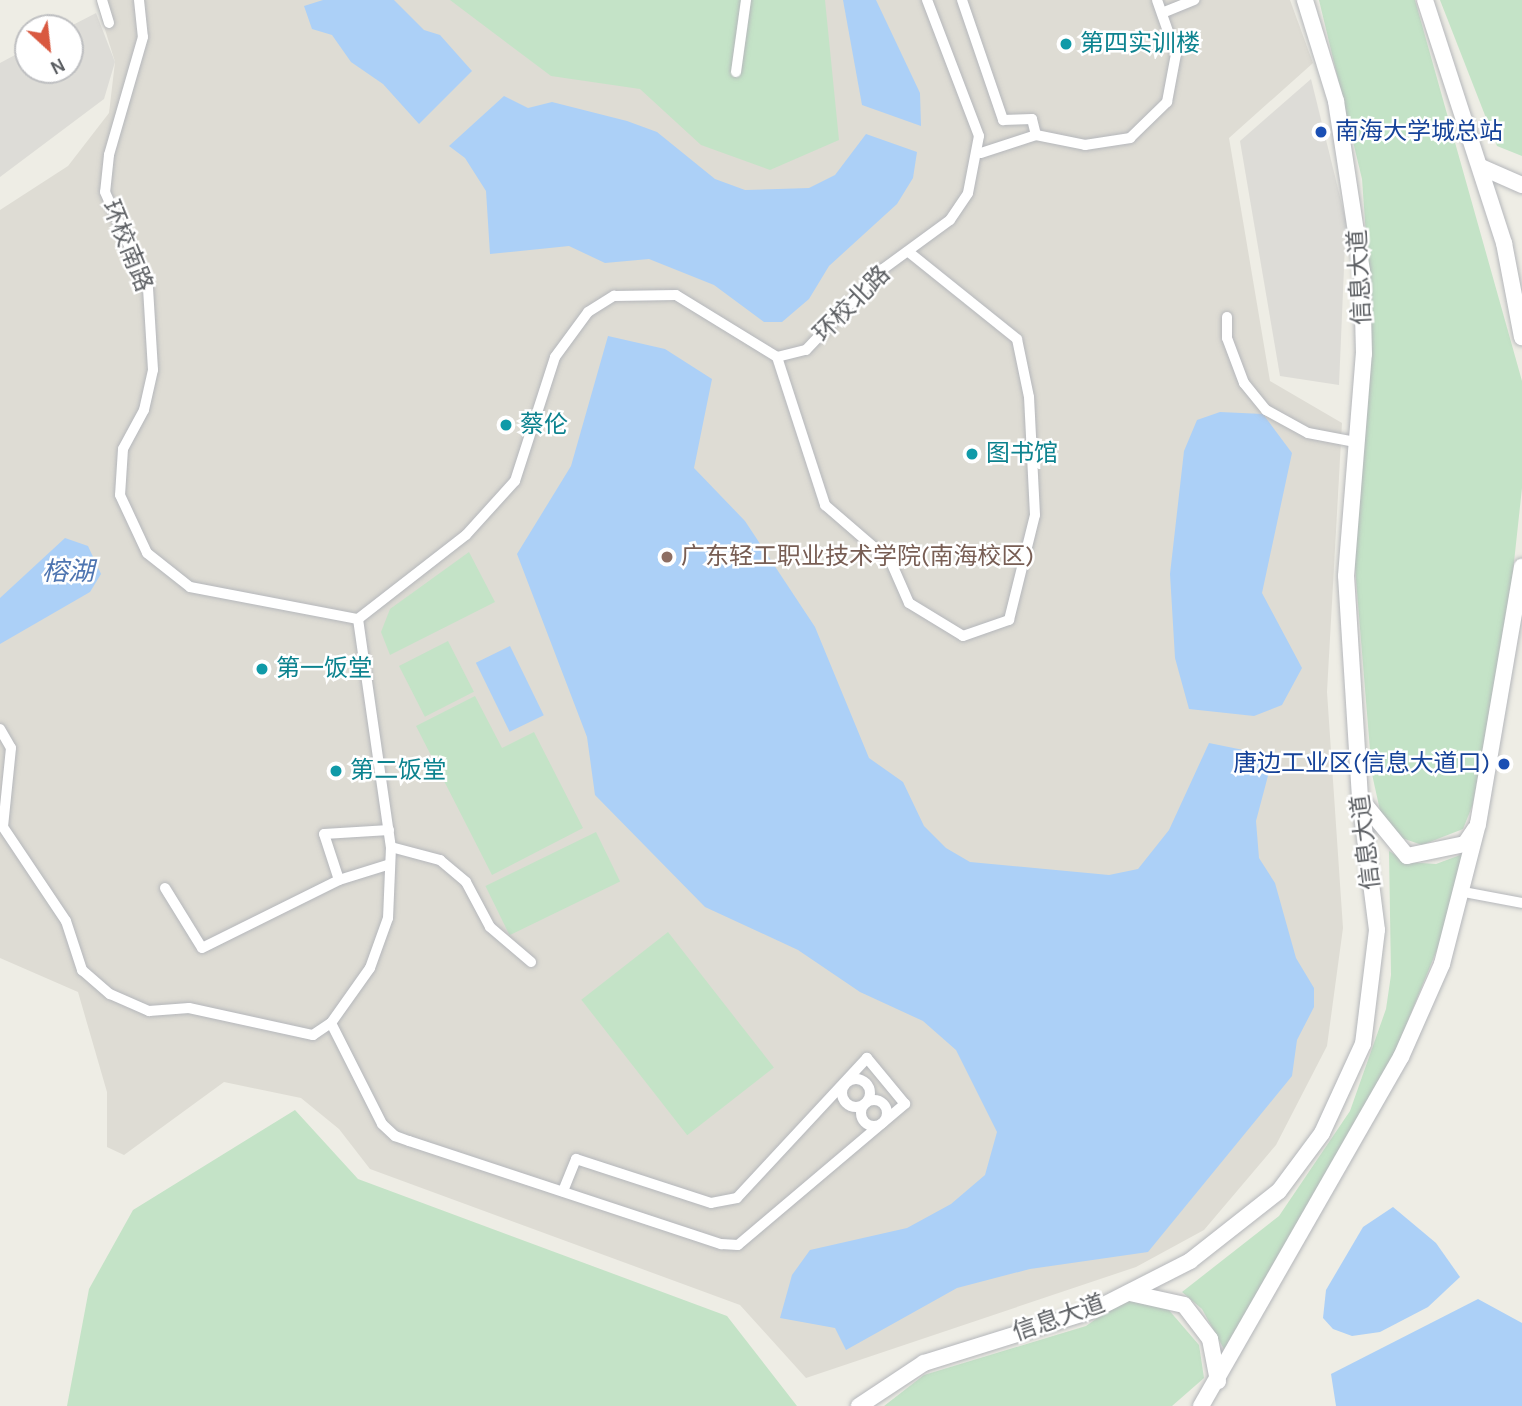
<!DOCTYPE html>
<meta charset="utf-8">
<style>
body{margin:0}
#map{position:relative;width:1522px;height:1406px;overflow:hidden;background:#eeede5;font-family:Karla,"Noto Sans SC",sans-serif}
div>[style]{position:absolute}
.industrial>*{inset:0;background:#dddcd7}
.education>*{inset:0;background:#dedcd4}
.green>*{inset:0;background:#c4e3c7;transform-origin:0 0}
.water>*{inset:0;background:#acd0f7;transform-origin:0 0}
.roads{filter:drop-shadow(0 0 2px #b5b7bb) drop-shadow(0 0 2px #b5b7bb)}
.minor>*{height:10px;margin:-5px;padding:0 5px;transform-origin:5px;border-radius:5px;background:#fff}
.minor>.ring{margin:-5px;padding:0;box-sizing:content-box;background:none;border:10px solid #fff;border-radius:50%}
.secondary>*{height:16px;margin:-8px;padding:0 8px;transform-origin:8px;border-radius:8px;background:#fff}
.dots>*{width:19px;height:19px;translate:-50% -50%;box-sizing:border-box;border:4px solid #fff;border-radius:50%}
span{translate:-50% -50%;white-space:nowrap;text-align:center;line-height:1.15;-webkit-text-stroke:5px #fff;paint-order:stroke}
.culture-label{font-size:24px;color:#0d838f}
.left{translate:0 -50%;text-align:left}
.transit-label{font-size:24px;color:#164399}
.right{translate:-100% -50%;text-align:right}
.street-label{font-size:24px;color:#5d6064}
.education-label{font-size:24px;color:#785e54}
.water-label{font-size:26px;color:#4e75b1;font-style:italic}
.north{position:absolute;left:14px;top:14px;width:70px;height:70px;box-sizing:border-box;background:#fff;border:2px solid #bebfc1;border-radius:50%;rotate:153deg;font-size:19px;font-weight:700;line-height:28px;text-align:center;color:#5d6064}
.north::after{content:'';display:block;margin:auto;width:24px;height:32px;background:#d95940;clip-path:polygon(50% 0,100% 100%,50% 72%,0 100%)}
</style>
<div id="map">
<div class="industrial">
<i style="clip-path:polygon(96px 13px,115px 62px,104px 99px,0 177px,0 63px,28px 48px,28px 70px,70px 70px,67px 28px)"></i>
<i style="clip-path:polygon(1311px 79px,1346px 221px,1339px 385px,1280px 376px,1240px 141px)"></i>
</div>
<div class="education">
<i style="clip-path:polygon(96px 0,1290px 0,1313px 63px,1229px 138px,1270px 381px,1342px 423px,1327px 692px,1343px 928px,1327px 1046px,1276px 1145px,1204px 1230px,1136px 1267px,806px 1378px,740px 1305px,370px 1169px,339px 1129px,301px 1098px,224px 1082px,124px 1155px,107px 1147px,107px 1092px,78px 992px,0 958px,0 210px,68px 166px,109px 113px,115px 62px)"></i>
</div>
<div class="green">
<i style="clip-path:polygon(450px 0,825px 0,839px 140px,770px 170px,701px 145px,640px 89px,551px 76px)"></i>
<i style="clip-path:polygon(1319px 0,1415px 0,1522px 381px,1522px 488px,1511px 590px,1473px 804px,1463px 829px,1422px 845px,1399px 837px,1381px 815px,1372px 774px,1354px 555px,1371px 306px,1362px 179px)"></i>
<i style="clip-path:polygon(1440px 0,1522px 0,1522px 156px,1497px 146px)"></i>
<i style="clip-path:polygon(469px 552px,495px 602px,390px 655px,381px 632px,390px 609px)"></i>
<i style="left:448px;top:641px;width:57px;height:55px;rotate:63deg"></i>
<i style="clip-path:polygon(475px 696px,502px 748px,534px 732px,583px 828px,492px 875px,416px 726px)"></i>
<i style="left:596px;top:832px;width:55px;height:123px;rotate:64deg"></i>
<i style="clip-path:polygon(1389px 851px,1407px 862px,1436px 864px,1463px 854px,1443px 935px,1393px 1057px,1225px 1351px,1202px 1309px,1182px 1292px,1279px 1216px,1350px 1111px,1386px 1009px,1391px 975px)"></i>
<i style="left:668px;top:932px;width:172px;height:110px;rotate:52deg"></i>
<i style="clip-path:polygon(295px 1110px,358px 1179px,727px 1316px,797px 1406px,67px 1406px,89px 1289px,133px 1210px)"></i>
<i style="clip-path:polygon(1133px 1293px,1168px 1309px,1199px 1345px,1204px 1378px,1172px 1406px,884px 1406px,924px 1375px,1086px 1326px)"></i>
</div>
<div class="water">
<i style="clip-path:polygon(323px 0,394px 0,424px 30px,440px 35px,472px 71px,419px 124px,383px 84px,351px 62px,332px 35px,312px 29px,304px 6px)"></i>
<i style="clip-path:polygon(843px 0,876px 0,920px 93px,921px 126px,862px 105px)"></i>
<i style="clip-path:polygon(504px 96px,528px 108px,552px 102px,627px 121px,657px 132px,715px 179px,745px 190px,809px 188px,835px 175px,866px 134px,917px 152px,913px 178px,897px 204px,829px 266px,809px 299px,782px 322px,764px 322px,714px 285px,649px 259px,605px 263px,569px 246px,490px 254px,486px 191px,465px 158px,449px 146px)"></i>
<i style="clip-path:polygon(608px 336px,665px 349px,712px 379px,694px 468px,745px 521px,815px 627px,869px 758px,903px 782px,924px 826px,946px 848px,970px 862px,1109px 875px,1138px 869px,1169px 830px,1209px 743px,1263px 754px,1269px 772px,1256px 821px,1259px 858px,1275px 883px,1296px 958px,1314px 988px,1314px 1007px,1297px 1040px,1292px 1076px,1148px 1252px,1030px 1269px,957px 1288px,846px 1350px,835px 1328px,780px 1318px,792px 1275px,810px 1250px,907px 1228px,951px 1204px,985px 1175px,997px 1132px,956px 1050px,923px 1021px,860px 992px,798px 950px,705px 907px,595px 795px,587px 737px,517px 554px,571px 466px)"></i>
<i style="clip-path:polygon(1220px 412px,1263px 414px,1292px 453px,1262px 593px,1302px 668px,1282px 705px,1254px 716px,1189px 709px,1175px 658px,1170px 574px,1184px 451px,1197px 420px)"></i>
<i style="clip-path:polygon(65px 538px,88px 546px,101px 574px,90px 592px,0 644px,0 598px)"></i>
<i style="left:510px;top:646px;width:77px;height:38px;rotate:64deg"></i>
<i style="clip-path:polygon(1393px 1207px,1436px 1243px,1460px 1277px,1428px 1307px,1380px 1332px,1352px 1336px,1333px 1329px,1323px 1318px,1326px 1290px,1363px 1227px)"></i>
<i style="clip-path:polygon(1478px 1299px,1522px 1323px,1522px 1406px,1336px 1406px,1331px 1374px)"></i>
</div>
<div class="roads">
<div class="minor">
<i style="left:102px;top:0;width:24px;rotate:73deg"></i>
<i style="left:139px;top:0;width:37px;rotate:84deg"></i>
<i style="left:143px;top:37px;width:123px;rotate:106.1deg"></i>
<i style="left:109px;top:155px;width:37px;rotate:96deg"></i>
<i style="left:105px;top:192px;width:105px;rotate:65.9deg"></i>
<i style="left:148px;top:288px;width:82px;rotate:86.5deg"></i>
<i style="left:153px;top:370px;width:41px;rotate:102.7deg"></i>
<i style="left:144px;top:410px;width:44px;rotate:118.3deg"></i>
<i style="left:123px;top:449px;width:46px;rotate:93.7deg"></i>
<i style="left:120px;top:495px;width:64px;rotate:65deg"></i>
<i style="left:147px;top:553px;width:55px;rotate:38.3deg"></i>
<i style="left:190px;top:587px;width:171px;rotate:10.8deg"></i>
<i style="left:962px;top:0;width:127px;rotate:71.1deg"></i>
<i style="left:1003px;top:120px;width:29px;rotate:-2deg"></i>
<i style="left:1032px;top:119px;width:16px;rotate:76deg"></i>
<i style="left:1162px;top:13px;width:35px;rotate:-22deg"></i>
<i style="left:736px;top:72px;width:73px;rotate:-82.1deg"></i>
<i style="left:981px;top:153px;width:58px;rotate:-18.1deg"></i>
<i style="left:1036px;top:135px;width:50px;rotate:11.5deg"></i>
<i style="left:1085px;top:145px;width:46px;rotate:-8.8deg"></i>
<i style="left:1130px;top:138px;width:52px;rotate:-44.2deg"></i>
<i style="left:1167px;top:102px;width:49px;rotate:-79.4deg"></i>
<i style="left:1176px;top:54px;width:57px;rotate:-109.4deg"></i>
<i style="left:1227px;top:317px;width:21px;rotate:90deg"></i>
<i style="left:1227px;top:338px;width:48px;rotate:69.3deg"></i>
<i style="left:1244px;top:383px;width:35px;rotate:51deg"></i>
<i style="left:1266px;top:410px;width:48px;rotate:28.7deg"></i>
<i style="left:1308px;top:433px;width:48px;rotate:10.8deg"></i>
<i style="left:777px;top:357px;width:156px;rotate:72deg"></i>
<i style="left:825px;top:505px;width:87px;rotate:40.8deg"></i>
<i style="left:891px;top:562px;width:45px;rotate:66.3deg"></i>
<i style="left:909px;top:603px;width:63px;rotate:31.4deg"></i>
<i style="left:963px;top:636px;width:49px;rotate:-19.2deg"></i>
<i style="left:1009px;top:620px;width:108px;rotate:-76.1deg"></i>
<i style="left:1035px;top:515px;width:118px;rotate:-92.9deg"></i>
<i style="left:1029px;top:397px;width:59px;rotate:-101.7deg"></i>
<i style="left:1017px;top:339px;width:137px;rotate:-141.2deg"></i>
<i style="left:358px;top:619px;width:230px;rotate:81.8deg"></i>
<i style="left:391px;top:847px;width:71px;rotate:92.4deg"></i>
<i style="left:388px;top:918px;width:53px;rotate:109.8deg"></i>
<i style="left:370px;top:968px;width:67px;rotate:125.3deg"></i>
<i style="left:331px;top:1023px;width:113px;rotate:63.2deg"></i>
<i style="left:382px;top:1124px;width:18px;rotate:43deg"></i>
<i style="left:395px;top:1136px;width:15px;rotate:20deg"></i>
<i style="left:409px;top:1141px;width:329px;rotate:18.3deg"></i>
<i style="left:721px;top:1244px;width:17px;rotate:3deg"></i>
<i style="left:738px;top:1245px;width:219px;rotate:-40.2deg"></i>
<i style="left:905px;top:1104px;width:60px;rotate:-129.6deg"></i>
<i style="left:867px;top:1058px;width:191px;rotate:132.9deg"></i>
<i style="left:737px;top:1198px;width:26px;rotate:169deg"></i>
<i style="left:711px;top:1203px;width:142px;rotate:-161.9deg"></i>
<i style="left:576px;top:1159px;width:35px;rotate:112deg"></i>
<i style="left:358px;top:619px;width:137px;rotate:-37.9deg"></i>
<i style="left:466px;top:535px;width:73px;rotate:-47.8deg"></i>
<i style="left:515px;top:481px;width:130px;rotate:-72.1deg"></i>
<i style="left:555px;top:357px;width:56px;rotate:-53.7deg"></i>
<i style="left:588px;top:312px;width:31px;rotate:-32deg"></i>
<i style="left:614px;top:296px;width:62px;rotate:-0.9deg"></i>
<i style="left:676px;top:295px;width:119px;rotate:31.5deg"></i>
<i style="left:777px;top:357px;width:30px;rotate:-14deg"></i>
<i style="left:806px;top:350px;width:112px;rotate:-46.5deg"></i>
<i style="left:883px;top:269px;width:83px;rotate:-36.2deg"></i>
<i style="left:950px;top:220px;width:32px;rotate:-56deg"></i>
<i style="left:968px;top:193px;width:58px;rotate:-79.1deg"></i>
<i style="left:979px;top:136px;width:146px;rotate:-110.9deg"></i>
<i style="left:0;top:729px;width:22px;rotate:60deg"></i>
<i style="left:11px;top:748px;width:79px;rotate:95.8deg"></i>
<i style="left:3px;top:827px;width:113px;rotate:56.2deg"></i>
<i style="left:66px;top:921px;width:52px;rotate:71.9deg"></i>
<i style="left:82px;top:970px;width:37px;rotate:41deg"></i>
<i style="left:110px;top:994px;width:43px;rotate:23.6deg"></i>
<i style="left:149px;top:1011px;width:40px;rotate:-4.3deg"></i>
<i style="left:189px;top:1008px;width:127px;rotate:12.3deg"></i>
<i style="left:313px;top:1035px;width:22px;rotate:-34deg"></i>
<i style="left:389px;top:830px;width:65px;rotate:176.5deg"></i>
<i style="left:324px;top:834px;width:48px;rotate:71.9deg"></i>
<i style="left:339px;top:880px;width:53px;rotate:-17.4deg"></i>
<i style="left:391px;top:847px;width:51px;rotate:14.9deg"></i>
<i style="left:440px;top:860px;width:34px;rotate:40deg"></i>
<i style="left:466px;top:882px;width:51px;rotate:61.9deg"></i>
<i style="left:490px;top:927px;width:54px;rotate:40.5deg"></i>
<i style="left:165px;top:888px;width:70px;rotate:58.3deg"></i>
<i style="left:202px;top:948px;width:153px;rotate:-26.4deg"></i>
<i style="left:1464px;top:892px;width:59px;rotate:10.7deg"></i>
<i class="ring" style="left:842px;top:1079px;width:18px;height:18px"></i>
<i class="ring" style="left:861px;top:1100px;width:16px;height:16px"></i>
</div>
<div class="secondary">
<i style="left:1425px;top:0;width:256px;rotate:72deg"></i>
<i style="left:1504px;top:243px;width:96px;rotate:79.2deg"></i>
<i style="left:1481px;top:167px;width:45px;rotate:23.7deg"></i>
<i style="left:1362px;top:801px;width:71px;rotate:50.7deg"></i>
<i style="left:1407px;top:856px;width:59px;rotate:-11.7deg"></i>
<i style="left:1465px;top:844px;width:18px;rotate:-56deg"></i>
<i style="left:1130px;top:1293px;width:55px;rotate:12.5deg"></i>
<i style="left:1184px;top:1305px;width:43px;rotate:52.6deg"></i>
<i style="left:1210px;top:1339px;width:43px;rotate:79.2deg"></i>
<i style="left:859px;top:1406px;width:78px;rotate:-33.5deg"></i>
<i style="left:924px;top:1363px;width:178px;rotate:-17.3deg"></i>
<i style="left:1094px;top:1310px;width:108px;rotate:-27deg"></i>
<i style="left:1190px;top:1261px;width:113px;rotate:-38.2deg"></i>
<i style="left:1279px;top:1191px;width:72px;rotate:-53.4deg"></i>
<i style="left:1322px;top:1133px;width:98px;rotate:-65.3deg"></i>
<i style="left:1363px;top:1044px;width:115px;rotate:-83deg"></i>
<i style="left:1377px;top:930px;width:133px;rotate:-97.3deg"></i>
<i style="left:1360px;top:798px;width:222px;rotate:-93.6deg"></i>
<i style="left:1346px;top:576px;width:223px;rotate:-85.4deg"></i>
<i style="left:1364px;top:354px;width:83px;rotate:-91.4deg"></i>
<i style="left:1362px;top:271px;width:172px;rotate:-98.7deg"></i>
<i style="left:1336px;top:101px;width:106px;rotate:-107.1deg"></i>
<i style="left:1201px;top:1406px;width:402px;rotate:-60.2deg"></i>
<i style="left:1401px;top:1057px;width:102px;rotate:-66.2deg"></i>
<i style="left:1442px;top:964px;width:145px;rotate:-75.6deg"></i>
<i style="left:1478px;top:824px;width:261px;rotate:-80.3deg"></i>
</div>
</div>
<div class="dots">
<i style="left:1066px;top:44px;background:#0f9aa8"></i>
<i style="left:1321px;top:132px;background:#1a4fb4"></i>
<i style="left:506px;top:425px;background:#0f9aa8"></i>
<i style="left:972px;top:454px;background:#0f9aa8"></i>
<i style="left:667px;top:557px;background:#8d6e63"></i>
<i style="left:262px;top:669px;background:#0f9aa8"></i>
<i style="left:1504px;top:764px;background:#1a4fb4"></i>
<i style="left:336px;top:771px;background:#0f9aa8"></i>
</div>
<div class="culture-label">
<span class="left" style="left:1080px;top:44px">第四实训楼</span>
<span class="left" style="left:520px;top:425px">蔡伦</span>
<span class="left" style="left:986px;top:454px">图书馆</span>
<span class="left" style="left:276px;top:669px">第一饭堂</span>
<span class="left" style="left:350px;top:771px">第二饭堂</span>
</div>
<div class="transit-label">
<span class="left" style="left:1335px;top:132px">南海大学城总站</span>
<span class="right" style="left:1490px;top:764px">唐边工业区(信息大道口)</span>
</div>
<div class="street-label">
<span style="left:127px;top:246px;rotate:68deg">环校南路</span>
<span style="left:1360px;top:277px;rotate:-93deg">信息大道</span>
<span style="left:852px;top:304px;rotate:-45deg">环校北路</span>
<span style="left:1366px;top:842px;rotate:-97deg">信息大道</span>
<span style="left:1059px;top:1318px;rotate:-19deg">信息大道</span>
</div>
<div class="education-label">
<span class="left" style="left:681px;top:557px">广东轻工职业技术学院(南海校区)</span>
</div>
<div class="water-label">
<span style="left:68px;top:572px">榕湖</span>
</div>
<div class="north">N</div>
</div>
